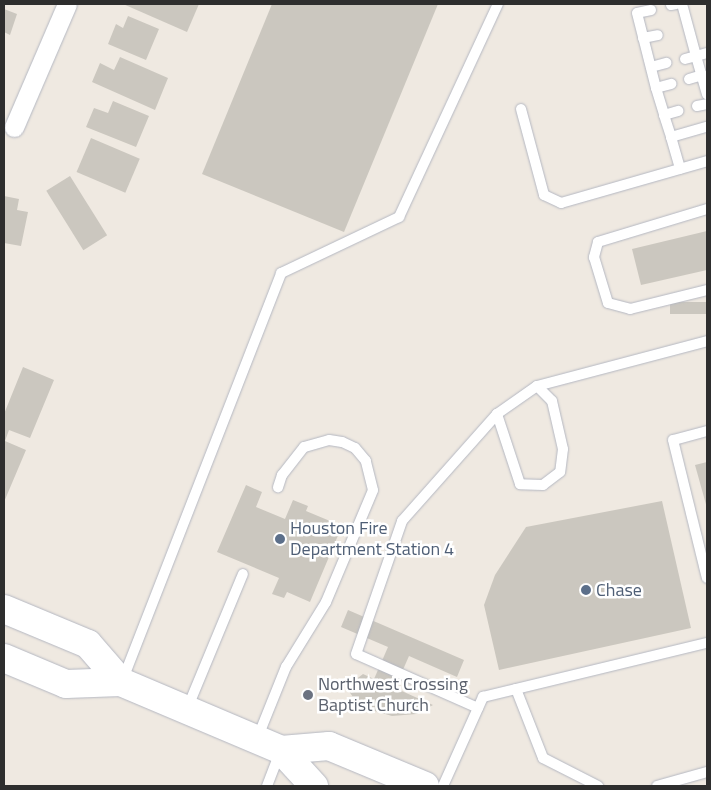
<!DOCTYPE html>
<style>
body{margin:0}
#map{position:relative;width:711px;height:790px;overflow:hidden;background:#efe9e1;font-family:"Titillium Web",sans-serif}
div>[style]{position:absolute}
.building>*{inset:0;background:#cbc7bf;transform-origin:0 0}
.roads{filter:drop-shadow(0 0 1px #b4b7c1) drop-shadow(0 0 1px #b4b7c1)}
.lane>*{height:10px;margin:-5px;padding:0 5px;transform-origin:5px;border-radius:5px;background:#fff}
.street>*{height:19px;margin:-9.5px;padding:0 9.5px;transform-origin:9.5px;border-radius:9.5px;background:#fff}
.secondary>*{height:28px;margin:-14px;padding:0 14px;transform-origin:14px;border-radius:14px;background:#fff}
.dots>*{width:14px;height:14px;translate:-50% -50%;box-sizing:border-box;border:2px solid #fff;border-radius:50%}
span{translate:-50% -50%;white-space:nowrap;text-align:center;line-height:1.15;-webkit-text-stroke:5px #fff;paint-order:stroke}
.service-label{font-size:18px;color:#4e5e75}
.left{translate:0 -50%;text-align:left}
.worship-label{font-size:18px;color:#5b616d}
.frame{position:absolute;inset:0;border:5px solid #2e2e2e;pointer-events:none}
</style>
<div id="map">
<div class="building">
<i style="clip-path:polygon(123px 4px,199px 4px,187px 32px)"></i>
<i style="clip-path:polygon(272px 4px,438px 4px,344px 232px,202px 174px)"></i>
<i style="clip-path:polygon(4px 9px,17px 14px,10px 35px,4px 32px)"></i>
<i style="clip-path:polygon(128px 16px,159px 29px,146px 60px,108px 44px,116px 24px,123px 28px)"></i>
<i style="clip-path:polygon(120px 57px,168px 78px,155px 110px,92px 82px,100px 63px,114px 70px)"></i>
<i style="clip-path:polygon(113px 101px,149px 116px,136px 147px,86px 127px,94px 108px,108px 113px)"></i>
<i style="left:91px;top:138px;width:53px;height:37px;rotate:23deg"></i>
<i style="left:70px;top:176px;width:70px;height:28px;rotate:58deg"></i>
<i style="clip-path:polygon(4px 196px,19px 199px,17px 210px,28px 212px,21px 246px,4px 243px)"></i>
<i style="clip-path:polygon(707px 231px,707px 270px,641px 285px,632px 249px)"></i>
<i style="left:707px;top:302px;width:12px;height:37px;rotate:90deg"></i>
<i style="clip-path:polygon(23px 367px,54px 380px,30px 438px,9px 430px,5px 441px,26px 450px,4px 502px,4px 414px)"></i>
<i style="clip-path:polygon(707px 462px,707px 508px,695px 465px)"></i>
<i style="clip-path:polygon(246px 485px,262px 492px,256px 507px,285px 519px,293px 500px,308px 506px,306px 511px,342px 526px,310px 602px,287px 592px,284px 598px,272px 594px,279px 578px,217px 552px)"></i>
<i style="clip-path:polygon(662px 501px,691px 628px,499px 670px,484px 605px,495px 575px,526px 527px)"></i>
<i style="clip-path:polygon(348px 610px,464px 660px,457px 677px,409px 656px,395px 688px,433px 705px,416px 714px,392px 716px,368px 709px,353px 697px,346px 687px,363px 674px,374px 679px,388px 647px,341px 627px)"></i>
</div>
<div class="roads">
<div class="lane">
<i style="left:682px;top:4px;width:54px;rotate:74.9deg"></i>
<i style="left:696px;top:56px;width:11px;rotate:-15deg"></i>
<i style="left:671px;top:5px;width:5px;rotate:-11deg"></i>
<i style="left:651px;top:10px;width:14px;rotate:168deg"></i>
<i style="left:637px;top:13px;width:77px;rotate:75.8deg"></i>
<i style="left:656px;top:88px;width:28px;rotate:73deg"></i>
<i style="left:664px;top:115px;width:15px;rotate:-16deg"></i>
<i style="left:643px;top:38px;width:15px;rotate:-11deg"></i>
<i style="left:685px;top:59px;width:11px;rotate:-15deg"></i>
<i style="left:696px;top:56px;width:40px;rotate:74deg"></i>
<i style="left:651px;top:67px;width:16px;rotate:-15deg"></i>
<i style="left:689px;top:79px;width:14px;rotate:-17deg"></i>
<i style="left:656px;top:88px;width:16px;rotate:-15deg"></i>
<i style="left:697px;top:106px;width:10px;rotate:-11deg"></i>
<i style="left:521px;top:109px;width:89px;rotate:75deg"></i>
<i style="left:544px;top:195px;width:19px;rotate:25deg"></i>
<i style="left:561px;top:203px;width:152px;rotate:-16deg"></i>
<i style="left:664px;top:115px;width:23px;rotate:72deg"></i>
<i style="left:671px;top:137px;width:37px;rotate:-16deg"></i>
<i style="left:671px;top:137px;width:33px;rotate:74deg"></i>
<i style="left:707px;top:209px;width:114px;rotate:163.2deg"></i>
<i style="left:598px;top:242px;width:16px;rotate:105deg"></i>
<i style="left:594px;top:257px;width:48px;rotate:73.1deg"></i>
<i style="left:608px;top:303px;width:23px;rotate:15deg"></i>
<i style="left:630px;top:309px;width:79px;rotate:-13.9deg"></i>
<i style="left:537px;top:386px;width:21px;rotate:45deg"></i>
<i style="left:552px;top:401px;width:49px;rotate:77.1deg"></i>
<i style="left:563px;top:449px;width:23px;rotate:97deg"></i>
<i style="left:560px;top:472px;width:21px;rotate:143deg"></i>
<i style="left:543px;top:485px;width:23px;rotate:-178deg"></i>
<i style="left:520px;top:484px;width:74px;rotate:-108.2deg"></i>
<i style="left:497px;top:414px;width:49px;rotate:-35deg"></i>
<i style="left:537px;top:386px;width:176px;rotate:-14.8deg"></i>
<i style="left:707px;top:431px;width:35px;rotate:165deg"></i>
<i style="left:673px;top:440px;width:142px;rotate:76.2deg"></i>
<i style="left:123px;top:679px;width:436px;rotate:-68.7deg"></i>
<i style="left:281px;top:273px;width:131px;rotate:-25.4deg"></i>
<i style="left:399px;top:217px;width:235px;rotate:-65.1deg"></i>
<i style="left:516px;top:689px;width:74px;rotate:68.6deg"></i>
<i style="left:543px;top:758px;width:62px;rotate:27deg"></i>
<i style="left:478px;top:708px;width:133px;rotate:-156.1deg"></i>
<i style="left:356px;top:654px;width:141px;rotate:-70.9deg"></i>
<i style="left:402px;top:521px;width:143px;rotate:-48.4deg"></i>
<i style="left:187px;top:709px;width:146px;rotate:-67.5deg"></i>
<i style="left:257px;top:739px;width:78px;rotate:-68.1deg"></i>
<i style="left:286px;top:667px;width:76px;rotate:-58.4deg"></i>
<i style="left:326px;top:602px;width:121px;rotate:-67.2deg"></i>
<i style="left:373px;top:490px;width:30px;rotate:-104deg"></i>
<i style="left:366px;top:461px;width:17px;rotate:-130deg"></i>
<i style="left:355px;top:448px;width:14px;rotate:-155deg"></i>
<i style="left:342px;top:442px;width:13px;rotate:-171deg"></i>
<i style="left:329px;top:440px;width:26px;rotate:164deg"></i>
<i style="left:304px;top:447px;width:36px;rotate:128deg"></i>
<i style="left:282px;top:475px;width:13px;rotate:108deg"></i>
<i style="left:267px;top:786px;width:36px;rotate:-69deg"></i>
<i style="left:443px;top:786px;width:98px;rotate:-65.8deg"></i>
<i style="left:483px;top:697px;width:230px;rotate:-13.6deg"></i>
<i style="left:657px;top:786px;width:52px;rotate:-15.6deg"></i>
</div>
<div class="street">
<i style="left:14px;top:127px;width:134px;rotate:-66.7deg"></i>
</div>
<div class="secondary">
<i style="left:4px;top:609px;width:91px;rotate:22.6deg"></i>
<i style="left:88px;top:644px;width:50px;rotate:49deg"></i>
<i style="left:4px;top:658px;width:67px;rotate:22.8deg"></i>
<i style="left:66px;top:684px;width:55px;rotate:-2.1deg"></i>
<i style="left:121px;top:682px;width:174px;rotate:23deg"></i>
<i style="left:281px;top:750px;width:49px;rotate:47.5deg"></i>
<i style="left:281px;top:750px;width:48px;rotate:-4.8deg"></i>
<i style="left:329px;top:746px;width:104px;rotate:22.6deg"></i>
</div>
</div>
<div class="dots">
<i style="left:280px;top:539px;background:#5c6f8a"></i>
<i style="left:586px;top:590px;background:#5c6f8a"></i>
<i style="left:308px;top:695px;background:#6b7280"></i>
</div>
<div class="service-label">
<span class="left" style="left:290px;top:539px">Houston Fire<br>Department Station 4</span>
<span class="left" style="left:596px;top:590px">Chase</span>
</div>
<div class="worship-label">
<span class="left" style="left:318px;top:695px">Northwest Crossing<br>Baptist Church</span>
</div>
<div class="frame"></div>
</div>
